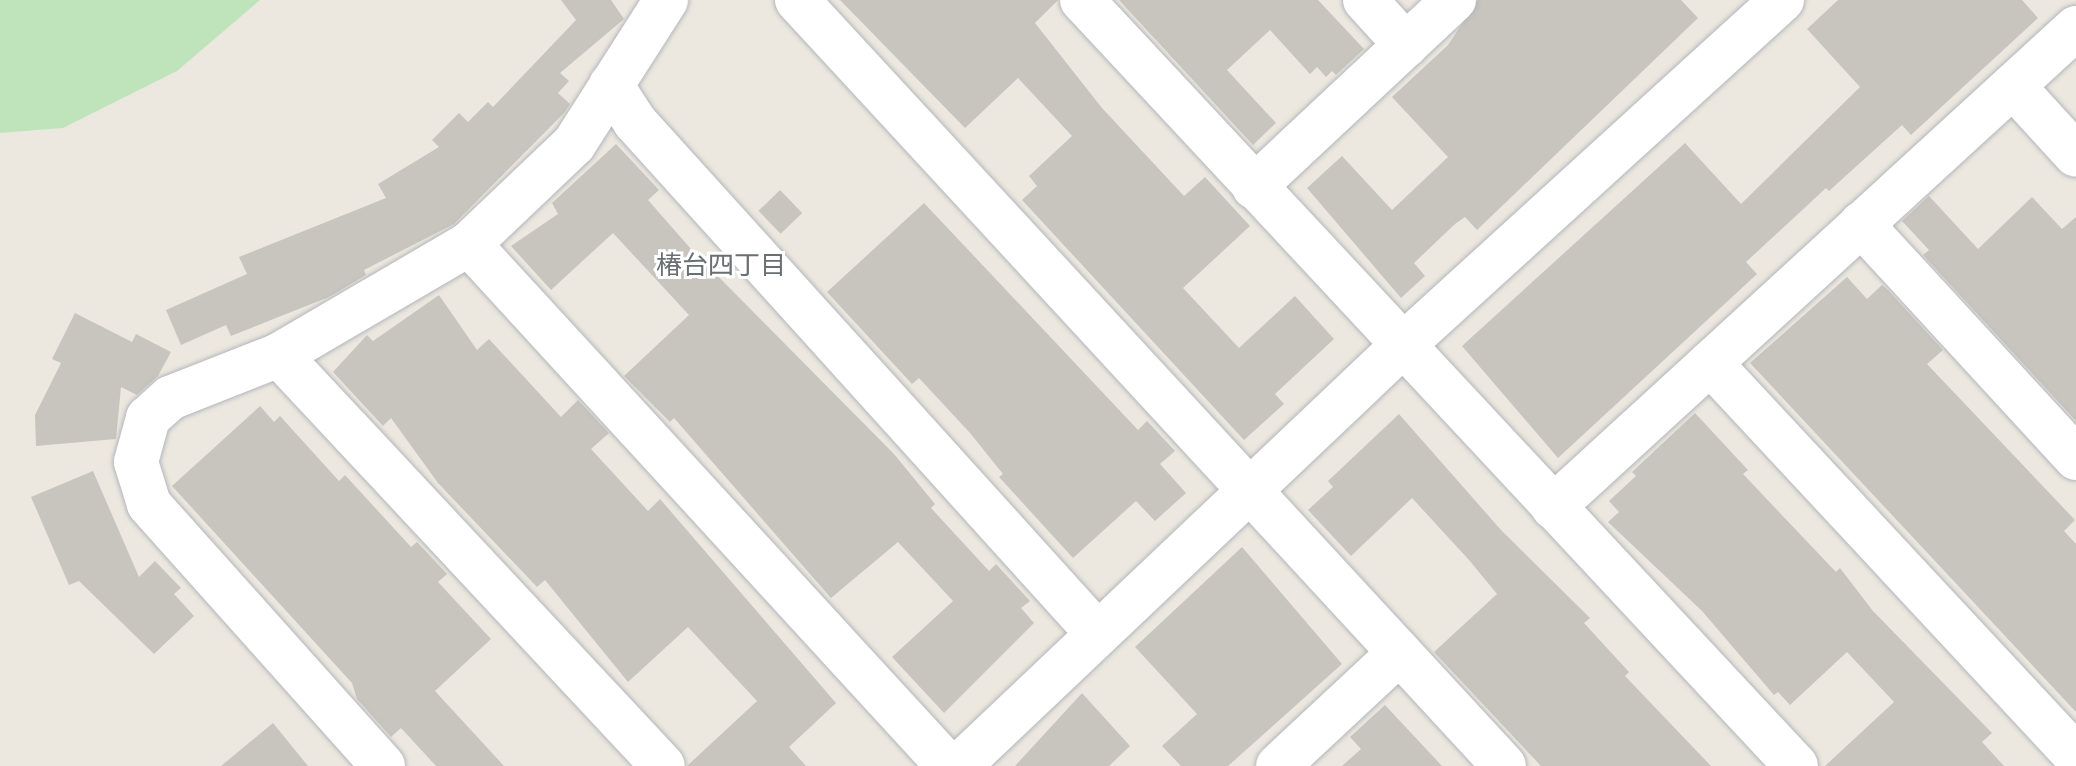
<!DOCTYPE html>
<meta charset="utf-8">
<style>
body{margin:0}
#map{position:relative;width:2076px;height:766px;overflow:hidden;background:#ece8df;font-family:"Sofia Sans Condensed","Noto Sans JP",sans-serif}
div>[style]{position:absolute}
.green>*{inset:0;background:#bfe4bc}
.building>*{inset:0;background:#c8c5bf;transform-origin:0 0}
.roads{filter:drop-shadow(0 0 2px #b3b6bb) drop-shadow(0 0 2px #b3b6bb)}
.street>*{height:44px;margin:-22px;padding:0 22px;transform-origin:22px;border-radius:22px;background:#fff}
span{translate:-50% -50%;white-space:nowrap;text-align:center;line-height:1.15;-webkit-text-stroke:6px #fff;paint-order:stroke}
.neighbourhood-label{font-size:26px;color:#696f73}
</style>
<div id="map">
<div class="green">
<i style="clip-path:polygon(0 0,260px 0,177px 71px,63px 128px,0 133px)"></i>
</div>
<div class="building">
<i style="clip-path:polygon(561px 0,611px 0,624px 19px,560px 73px,569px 81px,558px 93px,570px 104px,564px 113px,454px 224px,364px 270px,366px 275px,329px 297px,231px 336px,226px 325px,181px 345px,166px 310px,247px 274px,239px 257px,386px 198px,378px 184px,439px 147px,432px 140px,459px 113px,468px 122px,488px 102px,493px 107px,576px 20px)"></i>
<i style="clip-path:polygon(840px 0,1058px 0,1035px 23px,1102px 108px,1184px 196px,1205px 177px,1250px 226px,1183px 288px,1239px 348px,1295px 296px,1334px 339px,1275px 394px,1284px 404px,1244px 440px,1022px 200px,1037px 186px,1029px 176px,1072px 136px,1018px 78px,965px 128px)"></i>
<i style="clip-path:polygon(1119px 0,1318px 0,1364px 49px,1336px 75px,1332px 71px,1326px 77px,1317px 67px,1310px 74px,1270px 30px,1227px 70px,1276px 123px,1253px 145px)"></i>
<i style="clip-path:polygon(1478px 0,1681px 0,1698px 18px,1477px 230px,1465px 217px,1455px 224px,1414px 263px,1425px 276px,1401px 298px,1307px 188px,1342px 156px,1392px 210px,1448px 157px,1392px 97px,1448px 45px)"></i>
<i style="clip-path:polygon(1838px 0,2022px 0,2038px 18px,1911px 135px,1902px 125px,1829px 191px,1826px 188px,1746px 262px,1757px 274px,1558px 458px,1462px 346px,1685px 143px,1741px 204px,1860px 87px,1807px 29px)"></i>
<i style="clip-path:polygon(616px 144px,659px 190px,648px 200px,691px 249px,894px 454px,935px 504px,931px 508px,989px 571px,996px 564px,1030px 601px,1021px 608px,1034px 623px,944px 713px,892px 657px,953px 601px,898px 542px,831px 598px,674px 418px,670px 422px,624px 376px,689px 315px,613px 233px,551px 290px,511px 246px,558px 214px,552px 203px)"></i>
<i style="left:780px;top:190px;width:32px;height:30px;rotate:46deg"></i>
<i style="clip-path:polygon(1929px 196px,1978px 249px,2032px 197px,2062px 229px,2076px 217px,2076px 421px,1923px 255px,1929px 250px,1902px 221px)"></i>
<i style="clip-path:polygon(924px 203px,1138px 430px,1147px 421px,1175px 451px,1160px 464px,1186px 493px,1155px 521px,1136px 501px,1073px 558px,999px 477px,1003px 474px,970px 433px,919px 378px,912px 384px,827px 292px)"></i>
<i style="clip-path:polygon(1847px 277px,1867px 299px,1882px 285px,1886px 288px,1943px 350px,1927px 364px,2075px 520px,2064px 531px,2076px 544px,2076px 712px,1750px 363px)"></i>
<i style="clip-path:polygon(439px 295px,477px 350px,489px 339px,561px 417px,578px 400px,609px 433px,591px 449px,648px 511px,660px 499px,836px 703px,789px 747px,806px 766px,687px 766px,757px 701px,688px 627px,628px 682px,545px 580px,537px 587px,438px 483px,391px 418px,383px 426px,333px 372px,367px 335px,373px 341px)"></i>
<i style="clip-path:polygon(75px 313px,132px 342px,136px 334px,171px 352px,158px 376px,137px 395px,121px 387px,116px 439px,36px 446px,35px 415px,61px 363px,52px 359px)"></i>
<i style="clip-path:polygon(260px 406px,274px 422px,280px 416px,339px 481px,345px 475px,411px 547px,417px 542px,447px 574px,438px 582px,491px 639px,435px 691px,504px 766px,436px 766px,401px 728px,391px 737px,357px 699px,352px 683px,172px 486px)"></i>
<i style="clip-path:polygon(1695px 413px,1748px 470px,1743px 474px,1836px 572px,1840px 568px,1873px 611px,1992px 733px,1982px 742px,2004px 766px,1825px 766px,1894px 702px,1847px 652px,1790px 705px,1778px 692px,1774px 695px,1702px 611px,1608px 522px,1619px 512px,1609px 501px,1636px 476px,1632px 472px)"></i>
<i style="clip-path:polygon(1399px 414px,1501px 530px,1590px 618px,1584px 623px,1629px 672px,1625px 676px,1711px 766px,1541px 766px,1434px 652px,1497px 594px,1469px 560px,1412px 498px,1351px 556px,1308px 510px,1333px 487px,1328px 481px)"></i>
<i style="clip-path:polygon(93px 471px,139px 577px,155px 561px,181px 588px,174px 594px,194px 616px,154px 654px,79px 581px,69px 585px,31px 497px)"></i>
<i style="clip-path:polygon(1242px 547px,1342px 664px,1228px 766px,1181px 766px,1162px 746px,1197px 714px,1135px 647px)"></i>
<i style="clip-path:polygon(1082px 693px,1130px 746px,1109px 766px,1015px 766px)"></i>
<i style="clip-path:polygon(1385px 705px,1442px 766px,1342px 766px,1361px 749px,1350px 737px)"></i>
<i style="clip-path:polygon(273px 723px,308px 766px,221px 766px)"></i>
</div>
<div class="roads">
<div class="street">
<i style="left:797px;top:0;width:1042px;rotate:47.29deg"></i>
<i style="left:1082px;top:0;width:1047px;rotate:47.01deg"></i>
<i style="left:1365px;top:0;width:61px;rotate:47.7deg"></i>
<i style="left:611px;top:85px;width:44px;rotate:57deg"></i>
<i style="left:635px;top:122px;width:690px;rotate:47.88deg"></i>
<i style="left:2013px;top:86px;width:93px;rotate:47.6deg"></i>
<i style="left:1254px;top:187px;width:274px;rotate:-43.1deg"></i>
<i style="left:1861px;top:224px;width:318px;rotate:47.4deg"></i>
<i style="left:469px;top:244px;width:708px;rotate:47.46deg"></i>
<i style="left:279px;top:355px;width:562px;rotate:46.95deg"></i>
<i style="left:1710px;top:363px;width:537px;rotate:47.04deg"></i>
<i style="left:1553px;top:507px;width:709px;rotate:-42.49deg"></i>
<i style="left:383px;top:766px;width:351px;rotate:-131.8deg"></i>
<i style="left:149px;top:504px;width:44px;rotate:-107.2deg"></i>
<i style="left:136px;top:462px;width:46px;rotate:-74.7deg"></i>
<i style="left:148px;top:418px;width:30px;rotate:-42deg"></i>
<i style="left:170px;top:398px;width:117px;rotate:-21.5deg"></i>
<i style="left:279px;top:355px;width:220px;rotate:-30.3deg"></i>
<i style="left:469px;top:244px;width:145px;rotate:-43.6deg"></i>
<i style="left:574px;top:144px;width:171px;rotate:-57.4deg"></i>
<i style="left:959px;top:766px;width:610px;rotate:-43.47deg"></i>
<i style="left:1402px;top:346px;width:514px;rotate:-42.32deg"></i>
<i style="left:1278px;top:766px;width:166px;rotate:-43deg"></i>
</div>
</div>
<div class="neighbourhood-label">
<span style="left:721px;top:267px">椿台四丁目</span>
</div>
</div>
